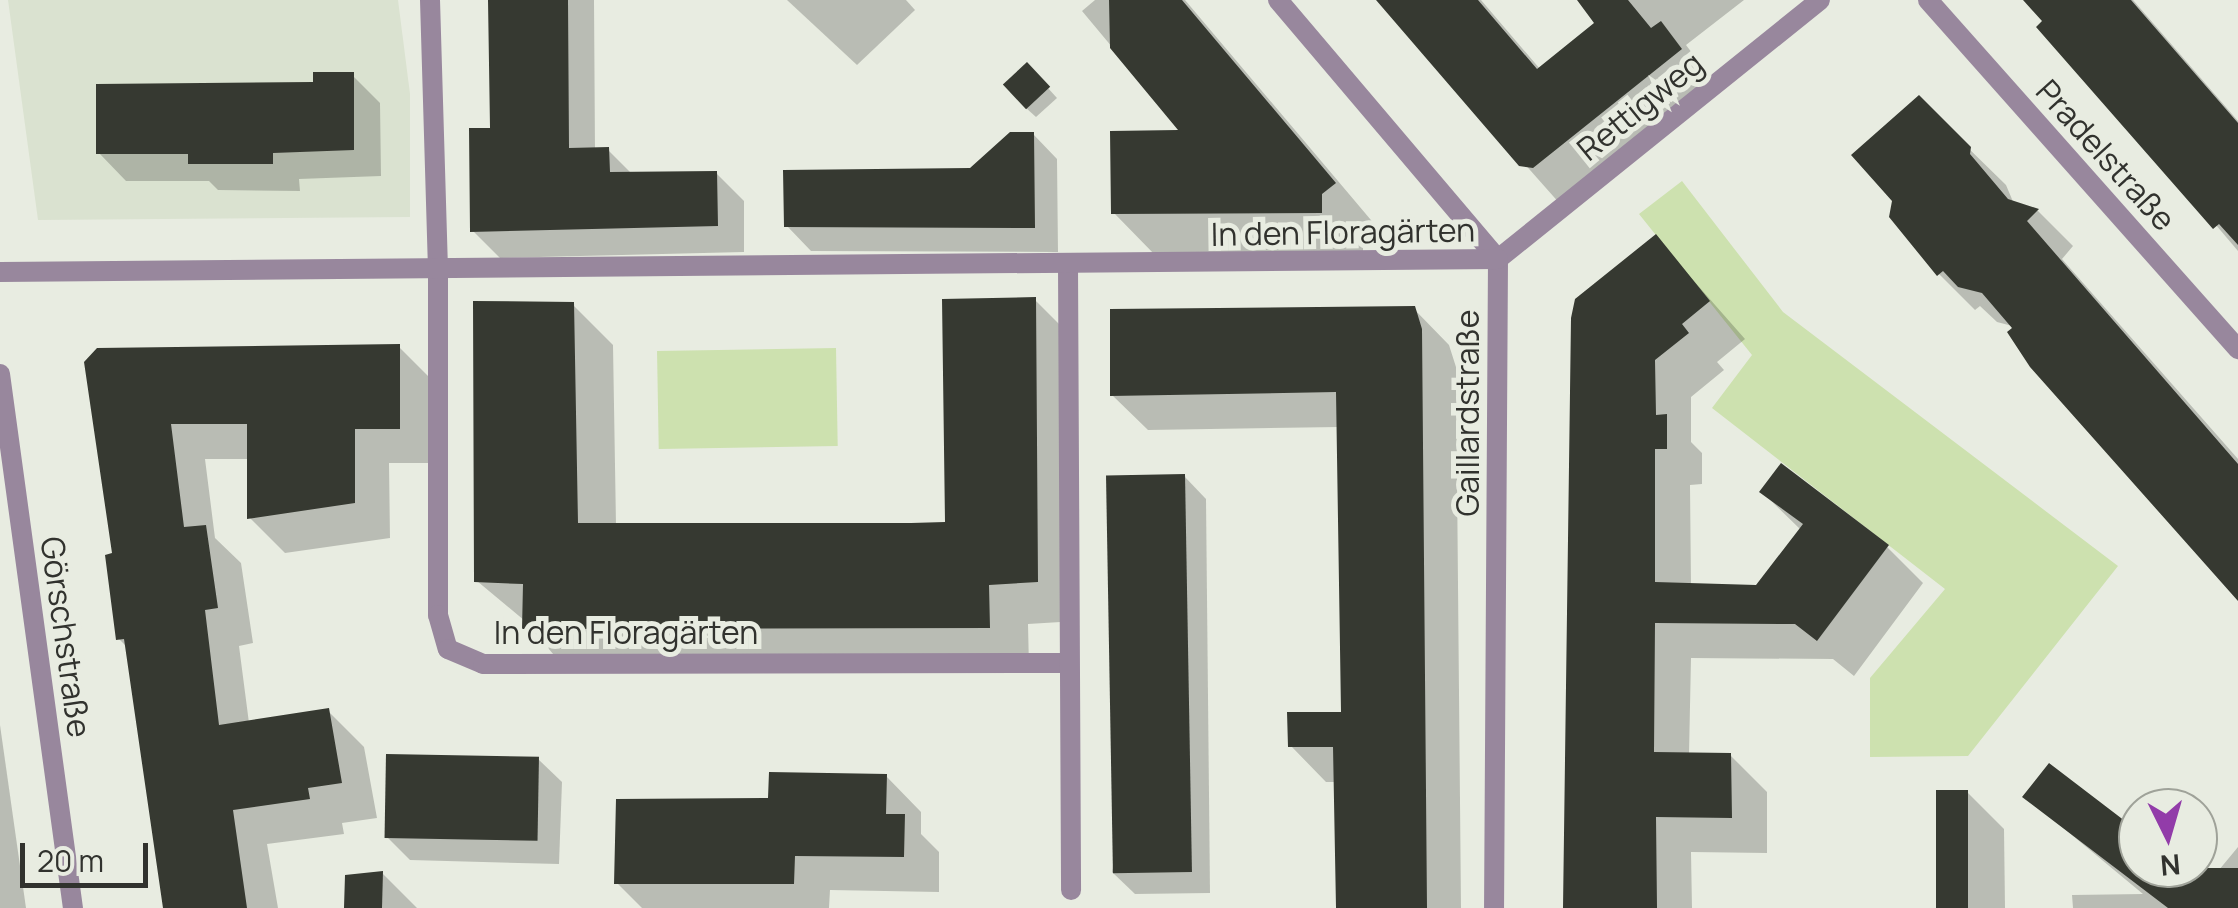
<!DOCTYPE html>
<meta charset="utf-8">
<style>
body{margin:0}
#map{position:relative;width:2238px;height:908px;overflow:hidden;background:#e8ece1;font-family:Manrope,sans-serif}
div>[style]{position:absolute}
.built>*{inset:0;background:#dae2d0}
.green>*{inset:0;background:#cde1af;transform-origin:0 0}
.shadow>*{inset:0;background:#0003}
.building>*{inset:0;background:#363931;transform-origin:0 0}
.minor>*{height:20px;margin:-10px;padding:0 10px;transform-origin:10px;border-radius:10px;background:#98879d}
span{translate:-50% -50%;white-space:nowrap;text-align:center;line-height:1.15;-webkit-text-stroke:10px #e8ece1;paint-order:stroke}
.street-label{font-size:32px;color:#31322e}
.north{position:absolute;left:2118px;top:788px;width:100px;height:100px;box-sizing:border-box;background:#e8ece1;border:2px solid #9fa299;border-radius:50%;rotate:175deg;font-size:28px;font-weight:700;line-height:40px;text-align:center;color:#31322e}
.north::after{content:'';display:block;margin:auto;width:35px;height:45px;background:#923ca9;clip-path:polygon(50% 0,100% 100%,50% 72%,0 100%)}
.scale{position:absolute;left:20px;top:843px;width:128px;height:45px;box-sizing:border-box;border:5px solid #31322e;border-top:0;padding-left:12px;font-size:30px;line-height:35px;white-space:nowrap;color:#31322e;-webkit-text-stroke:8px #e8ece1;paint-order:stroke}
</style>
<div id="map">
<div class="built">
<i style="clip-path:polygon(8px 0,398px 0,410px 94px,410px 217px,38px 220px)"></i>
</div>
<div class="green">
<i style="clip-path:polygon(1682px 181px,1783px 312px,2118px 566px,1968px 756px,1870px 757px,1870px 678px,1945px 589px,1712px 408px,1752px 355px,1639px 214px)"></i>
<i style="left:836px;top:348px;width:98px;height:179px;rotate:89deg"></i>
</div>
<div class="shadow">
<i style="clip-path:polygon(491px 0,594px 0,595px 150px,608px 150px,633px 175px,716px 173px,744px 201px,744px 252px,500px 258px,473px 231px,492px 131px)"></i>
<i style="clip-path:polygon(787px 0,906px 0,915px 10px,857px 65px)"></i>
<i style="clip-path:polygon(1095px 0,1185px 0,1376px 226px,1363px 236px,1363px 253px,1155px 255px,1114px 213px,1183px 132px,1082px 11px)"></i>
<i style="clip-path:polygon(1379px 0,1481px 0,1540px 69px,1598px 23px,1580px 0,1744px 0,1686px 45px,1720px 90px,1561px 205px)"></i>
<i style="clip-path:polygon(2025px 0,2133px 0,2238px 121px,2238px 251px)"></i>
<i style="clip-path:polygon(1027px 65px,1057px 98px,1036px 117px,1026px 108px)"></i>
<i style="clip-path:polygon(352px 75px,380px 103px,381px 176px,299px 179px,300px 191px,218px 190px,209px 181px,126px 181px,99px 153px)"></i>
<i style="clip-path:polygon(1918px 99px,2006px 185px,2014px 204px,2038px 211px,2073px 246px,2062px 259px,2238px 459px,2238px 596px,2016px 327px,1997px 322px,1980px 306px,1975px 310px,1939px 274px)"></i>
<i style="clip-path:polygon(1033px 134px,1057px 159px,1058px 252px,811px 251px,787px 226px,971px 171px)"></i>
<i style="clip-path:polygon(1656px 238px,1745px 339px,1717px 362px,1724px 370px,1691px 397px,1691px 442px,1702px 453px,1702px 484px,1690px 485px,1691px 585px,1757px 588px,1801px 530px,1762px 492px,1887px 547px,1923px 583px,1854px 676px,1833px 659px,1691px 658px,1689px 755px,1730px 755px,1767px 792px,1767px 853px,1691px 852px,1692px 908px,1568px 908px)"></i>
<i style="clip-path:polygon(1035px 300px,1075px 340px,1077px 621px,1028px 624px,1029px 667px,565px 668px,525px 621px,477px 581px,573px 305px,613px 345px,616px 525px,948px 524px)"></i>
<i style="clip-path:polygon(1414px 309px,1449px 345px,1456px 367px,1461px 908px,1338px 908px,1336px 782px,1326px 782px,1291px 746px,1343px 714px,1339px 427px,1148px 430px,1112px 395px)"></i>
<i style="clip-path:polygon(399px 347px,434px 382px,435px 463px,389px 463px,390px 538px,285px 553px,250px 518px,250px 459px,205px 459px,215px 538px,241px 563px,253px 643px,239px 646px,249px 723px,328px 711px,364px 747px,377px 818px,342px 823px,344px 834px,267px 844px,278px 908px,165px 908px,128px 648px,119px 639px,115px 555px,87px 363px)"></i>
<i style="clip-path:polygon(1184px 476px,1206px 499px,1210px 893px,1135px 894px,1112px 872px)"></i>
<i style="clip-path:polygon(0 725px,26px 908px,0 908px)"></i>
<i style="clip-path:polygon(538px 759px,562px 782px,559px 864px,410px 860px,387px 837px)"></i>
<i style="clip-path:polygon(886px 776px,921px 812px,921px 834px,939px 852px,939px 892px,830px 890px,829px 908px,642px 908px,617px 883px,771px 801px)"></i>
<i style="clip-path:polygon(1967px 792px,2004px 829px,2005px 908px,1938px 908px)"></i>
<i style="clip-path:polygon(2026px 797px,2138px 836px,2138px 868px,2178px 868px,2204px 888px,2238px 847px,2238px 908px,2073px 908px,2072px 895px,2143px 894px)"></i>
<i style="clip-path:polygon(382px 873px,417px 908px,347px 908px)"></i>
</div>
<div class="building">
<i style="clip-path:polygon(488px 0,568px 0,569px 148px,609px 147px,610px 172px,717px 171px,718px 226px,470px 232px,469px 128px,490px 128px)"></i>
<i style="clip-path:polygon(1109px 0,1182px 0,1336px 183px,1322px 194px,1322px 213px,1111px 214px,1110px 131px,1178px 130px,1110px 48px)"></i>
<i style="clip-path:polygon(1376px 0,1478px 0,1537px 69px,1594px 23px,1577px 0,1628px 0,1651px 28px,1661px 21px,1682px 49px,1533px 168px,1519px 166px)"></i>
<i style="clip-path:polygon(2023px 0,2131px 0,2238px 123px,2238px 245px,2219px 224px,2213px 229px,2036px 27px,2042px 21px)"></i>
<i style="left:1027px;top:62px;width:34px;height:33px;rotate:47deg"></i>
<i style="clip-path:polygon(313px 72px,354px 72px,354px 150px,273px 153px,273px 164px,188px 164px,188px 154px,96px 154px,96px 84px,313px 82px)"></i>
<i style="clip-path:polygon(1919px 95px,1971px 147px,1970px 154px,2008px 199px,2039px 209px,2027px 221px,2238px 464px,2238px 601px,2030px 367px,2007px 332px,2012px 328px,1982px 293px,1958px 287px,1943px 271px,1937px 276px,1889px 217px,1892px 201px,1851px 155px)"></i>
<i style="clip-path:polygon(1010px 132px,1034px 132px,1035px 228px,784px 227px,783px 170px,970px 168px)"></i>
<i style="clip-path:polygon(1656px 234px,1710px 301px,1682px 324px,1689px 333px,1655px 360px,1656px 415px,1667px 414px,1667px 449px,1655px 449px,1655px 582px,1756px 585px,1803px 524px,1759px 492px,1781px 463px,1889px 545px,1817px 641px,1795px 624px,1655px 623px,1654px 752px,1731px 753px,1732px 818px,1656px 817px,1657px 908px,1563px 908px,1571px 318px,1575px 299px)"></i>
<i style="clip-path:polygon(1036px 297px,1038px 582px,989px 585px,990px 628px,522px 629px,523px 584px,474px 582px,473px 301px,574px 302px,578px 523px,911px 523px,945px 522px,942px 299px)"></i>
<i style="clip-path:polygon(1415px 306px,1422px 329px,1427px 908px,1336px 908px,1333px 747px,1288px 747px,1287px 712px,1341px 712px,1336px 392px,1110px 396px,1110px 309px)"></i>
<i style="clip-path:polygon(400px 344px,400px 429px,355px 429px,355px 503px,247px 519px,247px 424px,171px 424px,184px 527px,206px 525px,218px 608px,205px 610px,219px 725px,329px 708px,342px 783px,308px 788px,310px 799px,233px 810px,247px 908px,163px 908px,124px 639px,116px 640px,105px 555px,112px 553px,84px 362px,97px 348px)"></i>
<i style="left:1185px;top:474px;width:398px;height:79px;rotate:89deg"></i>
<i style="left:386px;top:754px;width:153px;height:84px;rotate:1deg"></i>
<i style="clip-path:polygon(2049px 763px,2138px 831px,2138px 868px,2238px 868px,2238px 908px,2168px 908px,2022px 797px)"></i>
<i style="clip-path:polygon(769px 772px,887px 774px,886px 814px,905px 814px,904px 857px,795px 856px,794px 884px,614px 884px,616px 799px,768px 798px)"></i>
<i style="left:1936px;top:790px;width:32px;height:118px"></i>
<i style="clip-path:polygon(383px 871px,382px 908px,344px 908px,345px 875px)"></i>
</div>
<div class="minor">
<i style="left:430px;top:0;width:268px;rotate:88.3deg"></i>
<i style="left:438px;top:268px;width:347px;rotate:90deg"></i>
<i style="left:438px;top:615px;width:35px;rotate:74deg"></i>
<i style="left:448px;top:649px;width:38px;rotate:23deg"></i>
<i style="left:483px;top:664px;width:585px;rotate:-0.1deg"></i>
<i style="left:1278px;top:0;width:340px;rotate:49.7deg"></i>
<i style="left:1498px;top:259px;width:649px;rotate:90.35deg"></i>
<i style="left:1928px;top:0;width:467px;rotate:48.4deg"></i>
<i style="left:1498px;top:259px;width:413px;rotate:-38.8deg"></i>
<i style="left:1068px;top:265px;width:625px;rotate:89.72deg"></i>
<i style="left:0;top:272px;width:1498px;rotate:-0.5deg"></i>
<i style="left:0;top:374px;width:539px;rotate:82.22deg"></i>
</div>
<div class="street-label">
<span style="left:1640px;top:106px;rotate:-39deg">Rettigweg</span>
<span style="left:2106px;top:155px;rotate:48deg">Pradelstraße</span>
<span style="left:1343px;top:232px;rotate:-1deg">In den Floragärten</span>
<span style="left:1467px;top:413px;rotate:-90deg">Gaillardstraße</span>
<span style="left:626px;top:632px">In den Floragärten</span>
<span style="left:66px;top:637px;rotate:82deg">Görschstraße</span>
</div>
<div class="north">N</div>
<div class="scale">20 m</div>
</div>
